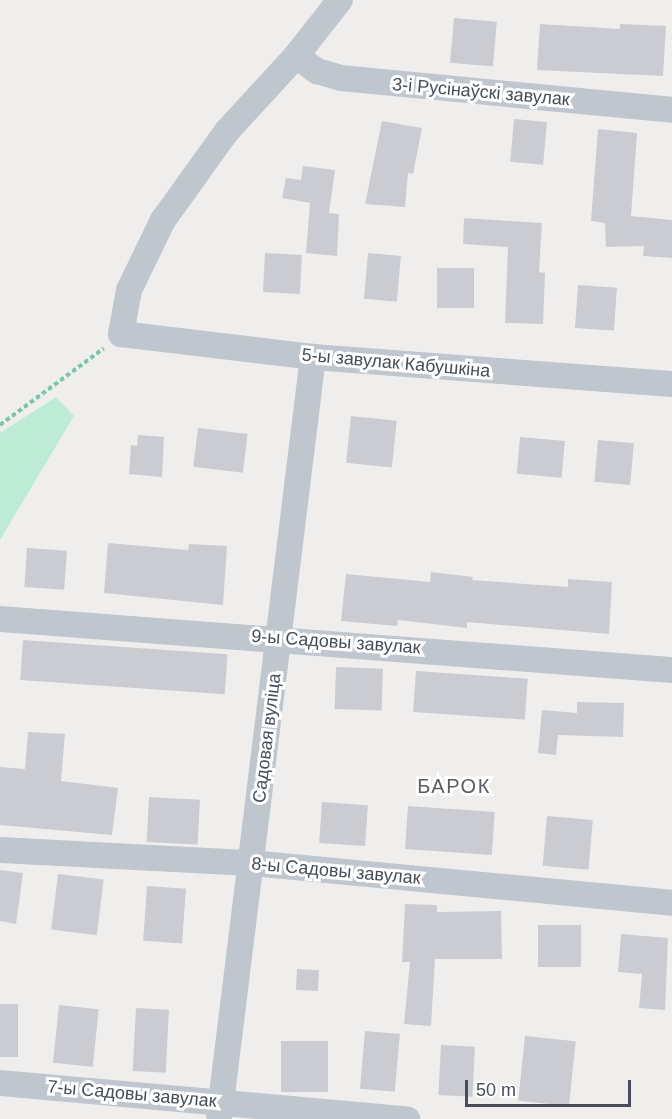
<!DOCTYPE html>
<meta charset="utf-8">
<style>
body{margin:0}
#map{position:relative;width:672px;height:1119px;overflow:hidden;background:#f0eeed;font-family:Helvetica,sans-serif}
div>[style]{position:absolute}
.green>*{inset:0;background:#beebd5}
.building>*{inset:0;background:#caccd2;transform-origin:0 0}
.path>*{height:4px;margin-top:-2px;transform-origin:0;background:repeating-linear-gradient(90deg,#79c6aa 0 4.5px,transparent 0 7.5px)}
.minor>*{height:26px;margin:-13px;padding:0 13px;transform-origin:13px;border-radius:13px;background:#bfc6ce}
span{translate:-50% -50%;white-space:nowrap;text-align:center;line-height:1.15;-webkit-text-stroke:6px #fff;paint-order:stroke}
.street-label{font-size:18px;color:#474e59}
.neighbourhood-label{font-size:20px;color:#5a5d62;letter-spacing:1.5px}
.scale{position:absolute;left:465px;top:1080px;width:166px;height:27px;box-sizing:border-box;border:3px solid #474e59;border-top:0;padding-left:8px;font-size:18px;line-height:21px;white-space:nowrap;color:#474e59;-webkit-text-stroke:4px #fff;paint-order:stroke}
</style>
<div id="map">
<div class="green">
<i style="clip-path:polygon(56px 397px,74px 416px,0 540px,0 433px)"></i>
</div>
<div class="building">
<i style="left:454px;top:18px;width:43px;height:45px;rotate:5deg"></i>
<i style="clip-path:polygon(540px 24px,620px 29px,620px 24px,666px 26px,663px 76px,537px 70px)"></i>
<i style="left:514px;top:119px;width:33px;height:43px;rotate:5deg"></i>
<i style="clip-path:polygon(382px 121px,422px 128px,413px 174px,408px 173px,405px 207px,365px 204px)"></i>
<i style="clip-path:polygon(598px 129px,637px 133px,631px 216px,672px 220px,672px 258px,643px 256px,644px 246px,606px 247px,605px 223px,591px 221px)"></i>
<i style="clip-path:polygon(303px 166px,335px 170px,329px 213px,339px 214px,337px 256px,306px 253px,310px 203px,282px 198px,286px 178px,301px 180px)"></i>
<i style="clip-path:polygon(464px 218px,542px 223px,539px 272px,545px 273px,543px 324px,505px 323px,508px 247px,463px 244px)"></i>
<i style="left:265px;top:253px;width:37px;height:39px;rotate:3deg"></i>
<i style="left:368px;top:253px;width:33px;height:46px;rotate:5deg"></i>
<i style="left:437px;top:268px;width:37px;height:40px"></i>
<i style="left:578px;top:285px;width:39px;height:43px;rotate:4deg"></i>
<i style="left:351px;top:416px;width:46px;height:47px;rotate:6deg"></i>
<i style="left:198px;top:428px;width:50px;height:39px;rotate:7deg"></i>
<i style="clip-path:polygon(138px 435px,164px 437px,162px 477px,129px 474px,131px 445px,137px 446px)"></i>
<i style="left:520px;top:437px;width:45px;height:37px;rotate:5deg"></i>
<i style="left:598px;top:440px;width:36px;height:42px;rotate:5deg"></i>
<i style="clip-path:polygon(108px 543px,188px 550px,189px 544px,227px 546px,223px 605px,104px 593px)"></i>
<i style="left:27px;top:548px;width:40px;height:39px;rotate:4deg"></i>
<i style="clip-path:polygon(431px 572px,473px 577px,472px 580px,568px 587px,568px 579px,612px 582px,609px 634px,467px 622px,467px 628px,398px 620px,397px 626px,341px 621px,346px 574px,430px 582px)"></i>
<i style="left:23px;top:640px;width:205px;height:40px;rotate:4deg"></i>
<i style="left:336px;top:667px;width:47px;height:42px;rotate:2deg"></i>
<i style="left:416px;top:671px;width:112px;height:41px;rotate:4deg"></i>
<i style="clip-path:polygon(577px 702px,624px 703px,623px 737px,558px 735px,556px 755px,538px 753px,542px 710px,577px 713px)"></i>
<i style="clip-path:polygon(28px 732px,65px 734px,61px 781px,118px 788px,112px 835px,0 825px,0 767px,25px 769px)"></i>
<i style="left:149px;top:797px;width:51px;height:45px;rotate:3deg"></i>
<i style="left:322px;top:802px;width:46px;height:41px;rotate:4deg"></i>
<i style="left:408px;top:806px;width:87px;height:43px;rotate:4deg"></i>
<i style="left:547px;top:816px;width:46px;height:50px;rotate:5deg"></i>
<i style="clip-path:polygon(0 870px,23px 873px,16px 924px,0 921px)"></i>
<i style="left:58px;top:874px;width:46px;height:56px;rotate:7deg"></i>
<i style="left:147px;top:886px;width:39px;height:55px;rotate:4deg"></i>
<i style="clip-path:polygon(405px 904px,437px 905px,437px 912px,501px 911px,502px 959px,435px 959px,431px 1026px,404px 1024px,410px 962px,402px 962px)"></i>
<i style="left:538px;top:925px;width:43px;height:42px"></i>
<i style="clip-path:polygon(621px 934px,668px 938px,665px 1010px,639px 1008px,642px 974px,618px 972px)"></i>
<i style="left:297px;top:969px;width:22px;height:21px;rotate:3deg"></i>
<i style="left:0;top:1004px;width:18px;height:53px"></i>
<i style="left:59px;top:1005px;width:40px;height:58px;rotate:6deg"></i>
<i style="left:136px;top:1008px;width:33px;height:63px;rotate:3deg"></i>
<i style="left:365px;top:1031px;width:35px;height:58px;rotate:5deg"></i>
<i style="left:525px;top:1036px;width:51px;height:65px;rotate:6deg"></i>
<i style="left:281px;top:1041px;width:47px;height:51px"></i>
<i style="left:441px;top:1045px;width:34px;height:50px;rotate:3deg"></i>
</div>
<div class="path">
<i style="left:0;top:425px;width:129px;rotate:-36.5deg"></i>
</div>
<div class="minor">
<i style="left:340px;top:0;width:71px;rotate:128.2deg"></i>
<i style="left:296px;top:56px;width:102px;rotate:132.6deg"></i>
<i style="left:227px;top:131px;width:110px;rotate:125.7deg"></i>
<i style="left:163px;top:220px;width:78px;rotate:115.9deg"></i>
<i style="left:129px;top:290px;width:45px;rotate:100.3deg"></i>
<i style="left:121px;top:334px;width:193px;rotate:6.8deg"></i>
<i style="left:313px;top:357px;width:360px;rotate:4.3deg"></i>
<i style="left:296px;top:56px;width:26px;rotate:36deg"></i>
<i style="left:317px;top:71px;width:25px;rotate:16deg"></i>
<i style="left:341px;top:78px;width:333px;rotate:5.5deg"></i>
<i style="left:0;top:619px;width:674px;rotate:4.34deg"></i>
<i style="left:0;top:850px;width:251px;rotate:3deg"></i>
<i style="left:251px;top:863px;width:423px;rotate:5.4deg"></i>
<i style="left:0;top:1083px;width:409px;rotate:5.1deg"></i>
<i style="left:219px;top:1119px;width:768px;rotate:-82.97deg"></i>
</div>
<div class="street-label">
<span style="left:481px;top:92px;rotate:5deg">3-і Русінаўскі завулак</span>
<span style="left:396px;top:363px;rotate:5deg">5-ы завулак Кабушкіна</span>
<span style="left:336px;top:642px;rotate:4deg">9-ы Садовы завулак</span>
<span style="left:267px;top:738px;rotate:-83deg">Садовая вуліца</span>
<span style="left:336px;top:871px;rotate:5deg">8-ы Садовы завулак</span>
<span style="left:132px;top:1094px;rotate:5deg">7-ы Садовы завулак</span>
</div>
<div class="neighbourhood-label">
<span style="left:454px;top:786px">БАРОК</span>
</div>
<div class="scale">50 m</div>
</div>
